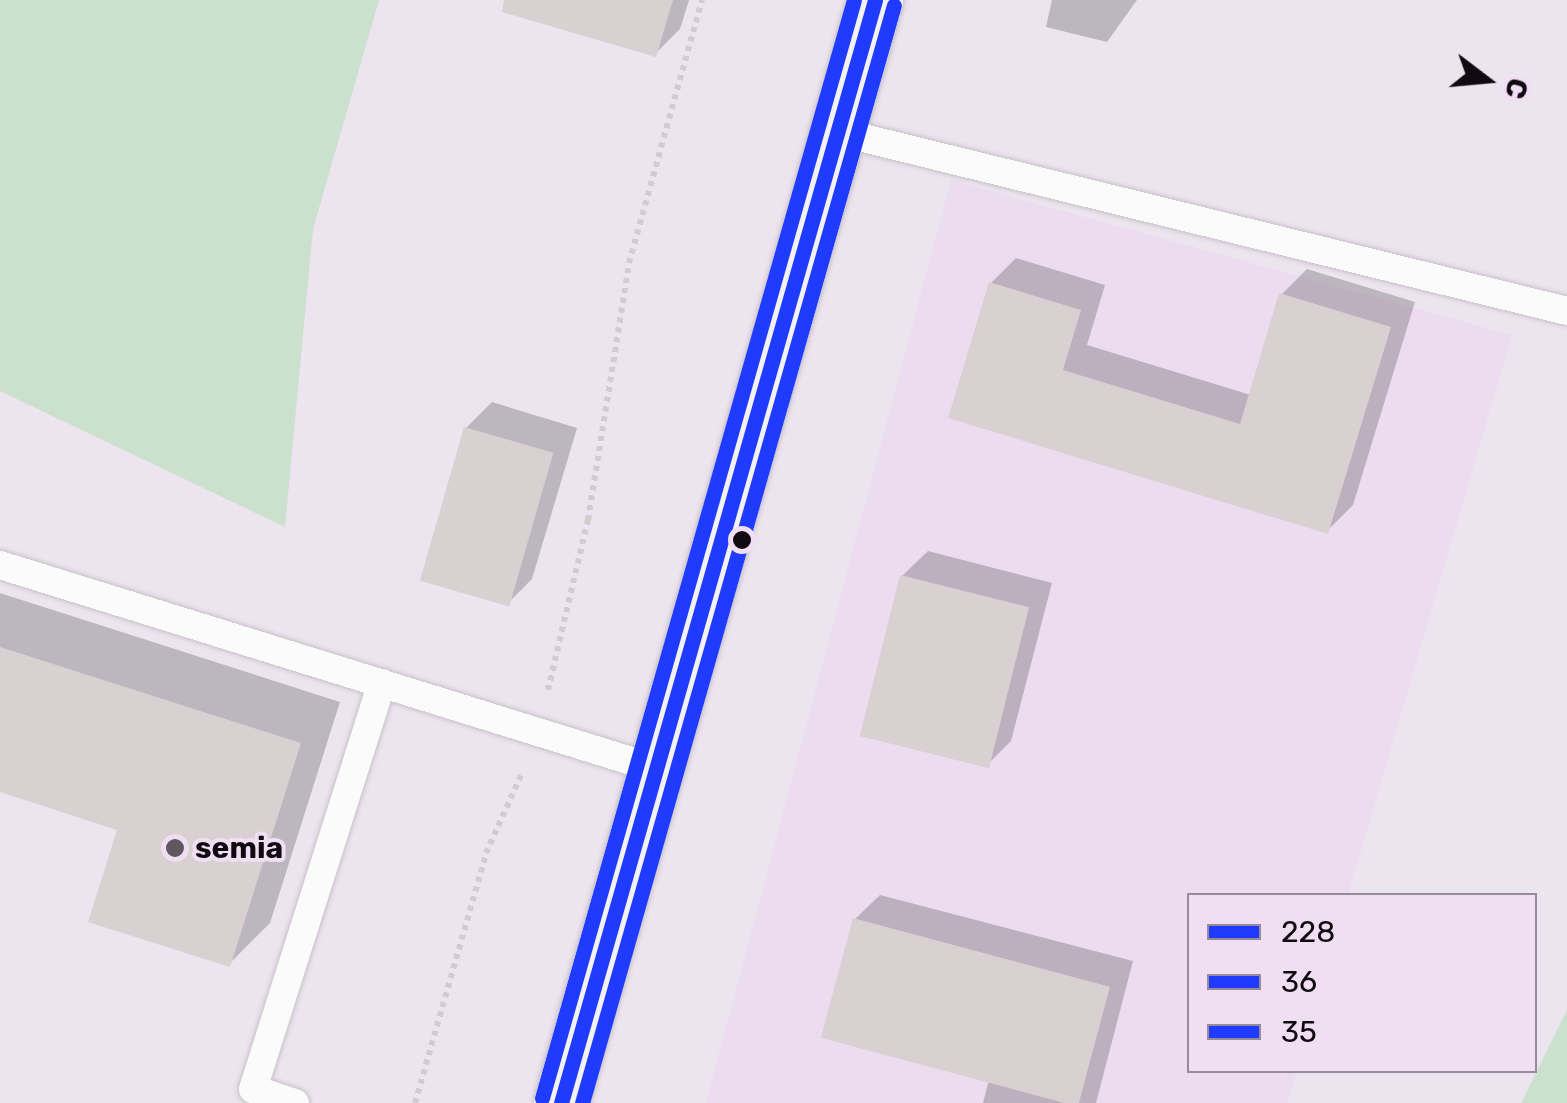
<!DOCTYPE html>
<meta charset="utf-8">
<style>
body{margin:0}
#map{position:relative;width:1567px;height:1103px;overflow:hidden;background:#ece4ee;font-family:Rubik,sans-serif}
div>[style]{position:absolute}
.built>*{inset:0;background:#ecdcef}
.green>*{inset:0;background:#cce0ce}
.shadow>*{inset:0;background:#0003}
.building>*{inset:0;background:#d8d0d1;transform-origin:0 0}
.path>*{height:6px;margin-top:-3px;transform-origin:0;background:repeating-linear-gradient(90deg,#cfcdcf 0 5px,transparent 0 10px)}
.roads{filter:drop-shadow(0 0 2px #c8c1c9) drop-shadow(0 0 2px #c8c1c9)}
.lane>*{height:28px;margin:-14px;padding:0 14px;transform-origin:14px;border-radius:14px;background:#fcfbfc}
.secondary>*{height:55px;margin:-27.5px;padding:0 27.5px;transform-origin:27.5px;border-radius:27.5px;background:#f3f2f0}
.bus-1>*{height:15px;margin:-7.5px;padding:0 7.5px;transform-origin:7.5px;border-radius:7.5px;background:#1f3bff}
.bus-2>*{height:15px;margin:-7.5px;padding:0 7.5px;transform-origin:7.5px;border-radius:7.5px;background:#1f3bff}
.bus-3>*{height:15px;margin:-7.5px;padding:0 7.5px;transform-origin:7.5px;border-radius:7.5px;background:#1f3bff}
.dots>*{width:28px;height:28px;translate:-50% -50%;box-sizing:border-box;border:5px solid #f0dff3;border-radius:50%}
span{translate:-50% -50%;white-space:nowrap;text-align:center;line-height:1.15;-webkit-text-stroke:8px #f0dff3;paint-order:stroke}
.poi-label{font-size:30px;color:#110b11;font-weight:700}
.left{translate:0 -50%;text-align:left}
.legend{position:absolute;left:1187px;top:893px;width:350px;height:180px;box-sizing:border-box;background:#f0dff3;border:2px solid #978a99;margin:0;padding:12px 18px;list-style:none;font-size:30px;color:#110b11}
.legend li{display:flex;align-items:center;gap:20px;height:50px}
.legend b{width:50px;border:2px solid #978a99}
.north{position:absolute;left:1437px;top:30px;width:100px;height:100px;-webkit-text-stroke:8px #f0dff3;paint-order:stroke;rotate:106deg;font-size:28px;font-weight:700;line-height:40px;text-align:center;color:#110b11}
.north::after{content:'';display:block;margin:auto;width:35px;height:45px;background:#110b11;clip-path:polygon(50% 0,100% 100%,50% 72%,0 100%)}
</style>
<div id="map">
<div class="built">
<i style="clip-path:polygon(951px 180px,1512px 335px,1348px 895px,1190px 896px,1190px 1070px,1297px 1071px,1287px 1103px,706px 1103px)"></i>
</div>
<div class="green">
<i style="clip-path:polygon(0 0,379px 0,313px 229px,285px 527px,0 391px)"></i>
<i style="clip-path:polygon(1567px 1010px,1567px 1103px,1521px 1103px)"></i>
</div>
<div class="shadow">
<i style="clip-path:polygon(583px 0,689px 0,680px 29px,655px 54px)"></i>
<i style="clip-path:polygon(1052px 0,1137px 0,1107px 42px,1046px 27px)"></i>
<i style="clip-path:polygon(1016px 258px,1105px 285px,1087px 345px,1251px 395px,1281px 295px,1307px 269px,1415px 302px,1353px 505px,1327px 531px,951px 417px,991px 283px)"></i>
<i style="clip-path:polygon(492px 402px,577px 428px,532px 579px,507px 604px,466px 428px)"></i>
<i style="clip-path:polygon(928px 551px,1052px 583px,1011px 741px,986px 766px,902px 576px)"></i>
<i style="clip-path:polygon(0 593px,340px 702px,270px 923px,229px 964px,120px 828px,0 790px)"></i>
<i style="clip-path:polygon(880px 895px,1133px 961px,1096px 1103px,983px 1103px,989px 1080px,855px 919px)"></i>
</div>
<div class="building">
<i style="clip-path:polygon(504px 0,673px 0,656px 57px,502px 12px)"></i>
<i style="clip-path:polygon(989px 282px,1081px 310px,1063px 370px,1240px 424px,1279px 293px,1391px 327px,1328px 534px,948px 418px)"></i>
<i style="left:464px;top:427px;width:93px;height:160px;rotate:16deg"></i>
<i style="left:900px;top:575px;width:133px;height:166px;rotate:14deg"></i>
<i style="clip-path:polygon(0 647px,301px 743px,230px 967px,88px 922px,117px 830px,0 792px)"></i>
<i style="left:853px;top:918px;width:266px;height:124px;rotate:15deg"></i>
</div>
<div class="path">
<i style="left:548px;top:690px;width:175px;rotate:-76.8deg"></i>
<i style="left:588px;top:520px;width:260px;rotate:-80.9deg"></i>
<i style="left:629px;top:263px;width:273px;rotate:-74.5deg"></i>
<i style="left:415px;top:1103px;width:260px;rotate:-74.1deg"></i>
<i style="left:486px;top:853px;width:88px;rotate:-65.8deg"></i>
</div>
<div class="roads">
<div class="lane">
<i style="left:839px;top:132px;width:750px;rotate:13.81deg"></i>
<i style="left:0;top:565px;width:688px;rotate:17.25deg"></i>
<i style="left:295px;top:1103px;width:44px;rotate:-161.6deg"></i>
<i style="left:253px;top:1089px;width:426px;rotate:-72.4deg"></i>
</div>
<div class="secondary">
<i style="left:561px;top:1103px;width:1147px;rotate:-74.11deg"></i>
</div>
</div>
<div class="bus-1">
<i style="left:561px;top:1103px;width:1147px;rotate:-74.11deg"></i>
</div>
<div class="bus-2">
<i style="left:582px;top:1103px;width:1141px;rotate:-74.14deg"></i>
</div>
<div class="bus-3">
<i style="left:542px;top:1098px;width:1141px;rotate:-74.14deg"></i>
</div>
<div class="dots">
<i style="left:742px;top:540px;background:#110b11"></i>
<i style="left:175px;top:848px;background:#5e575e"></i>
</div>
<div class="poi-label">
<span class="left" style="left:195px;top:848px">semia</span>
</div>
<ul class="legend">
<li><b style="height:12px;background:#1f3bff"></b>228</li>
<li><b style="height:12px;background:#1f3bff"></b>36</li>
<li><b style="height:12px;background:#1f3bff"></b>35</li>
</ul>
<div class="north">С</div>
</div>
